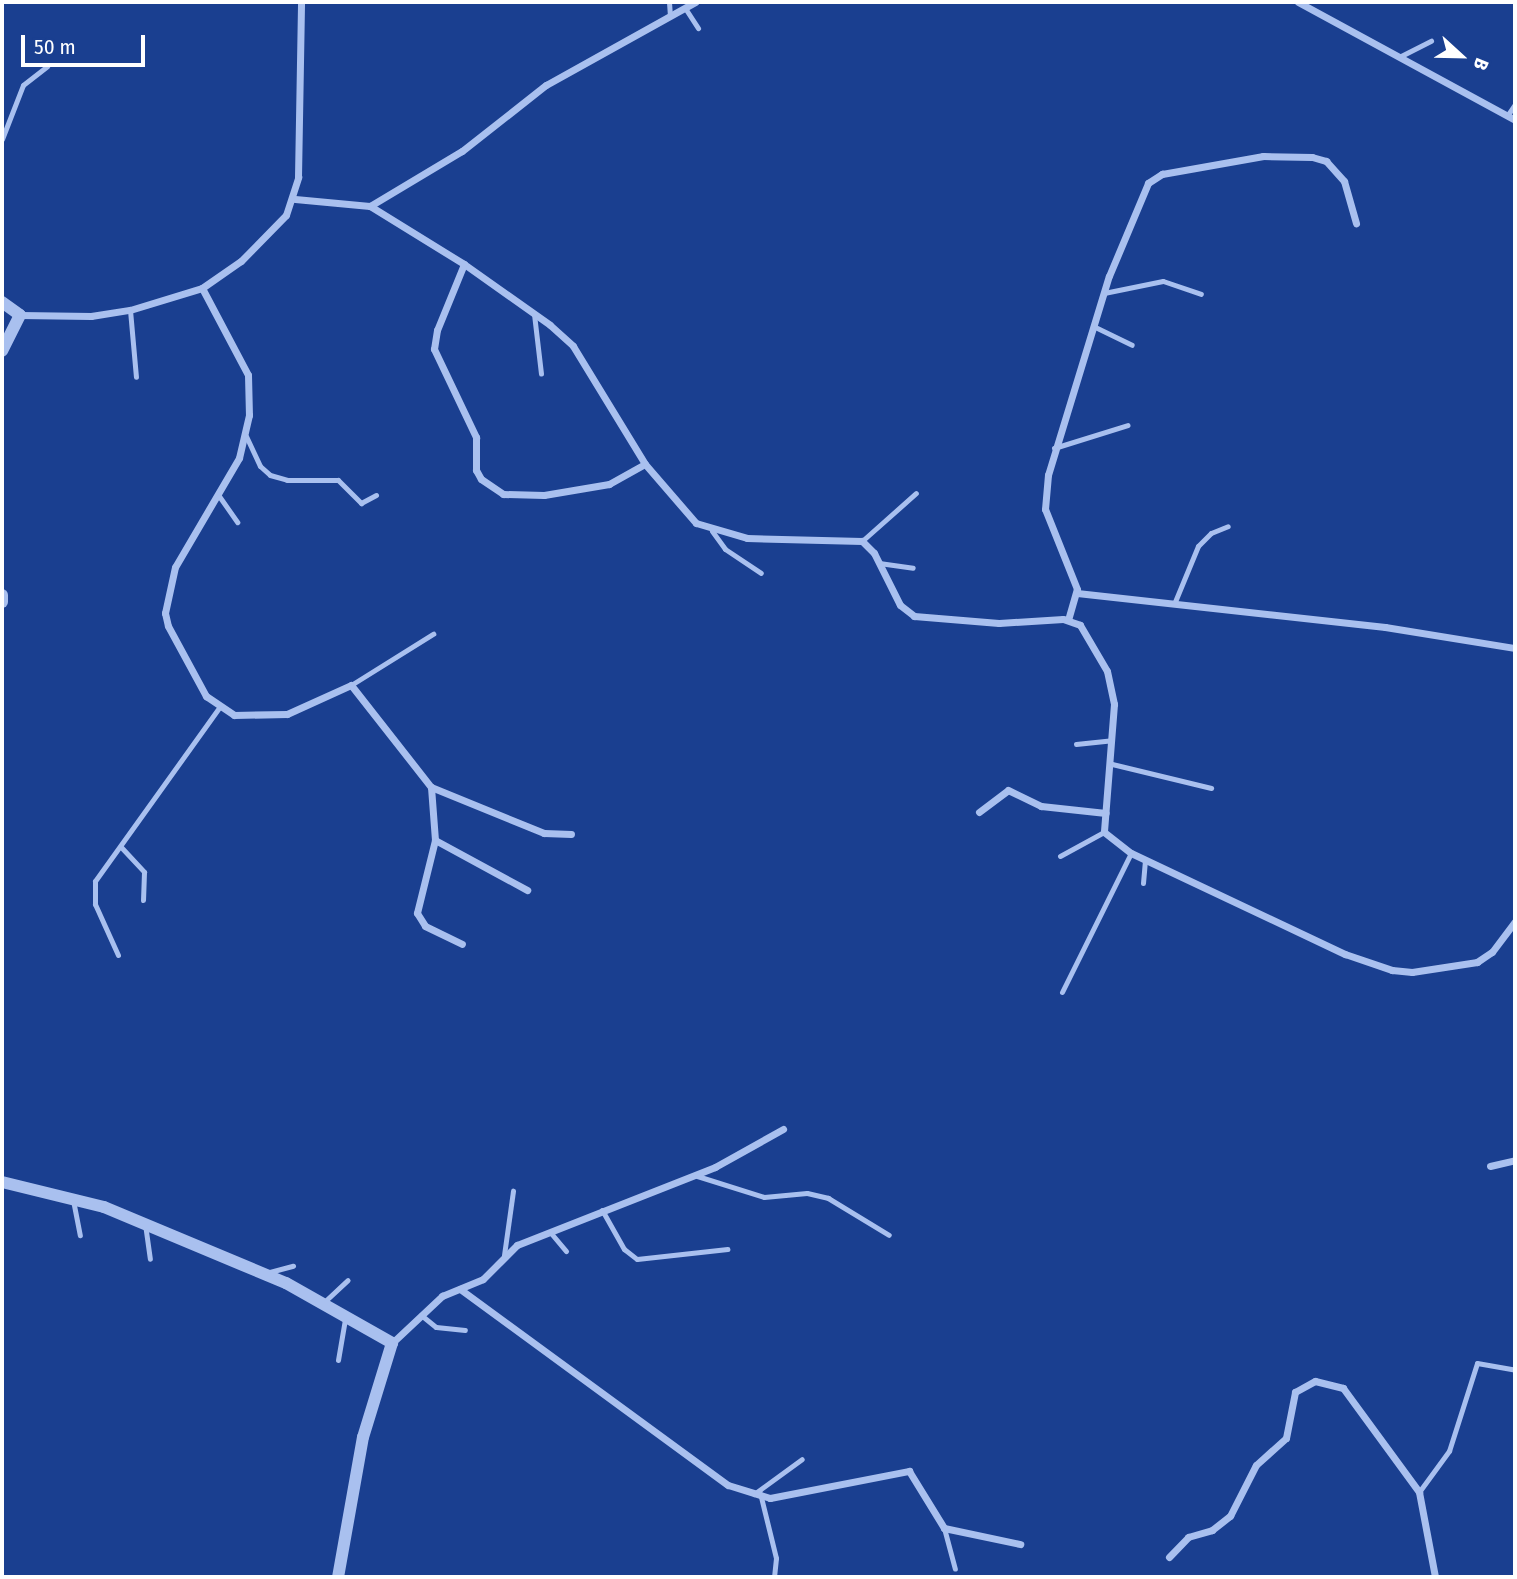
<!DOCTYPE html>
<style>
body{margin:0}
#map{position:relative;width:1517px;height:1579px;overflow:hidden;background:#1a3f90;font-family:"Fira Sans Condensed",sans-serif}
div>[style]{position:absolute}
.service>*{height:5px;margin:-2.5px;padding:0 2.5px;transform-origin:2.5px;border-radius:2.5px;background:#a9c0ef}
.minor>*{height:7px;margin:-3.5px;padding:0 3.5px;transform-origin:3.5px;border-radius:3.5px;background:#a9c0ef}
.tertiary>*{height:12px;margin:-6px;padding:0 6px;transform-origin:6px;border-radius:6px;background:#a9c0ef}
span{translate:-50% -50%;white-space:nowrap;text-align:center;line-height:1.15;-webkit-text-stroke:5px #1a3f90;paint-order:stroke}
.frame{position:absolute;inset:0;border:4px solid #fff;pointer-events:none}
.north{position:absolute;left:1426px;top:21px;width:70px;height:70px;-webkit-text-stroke:5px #1a3f90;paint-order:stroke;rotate:112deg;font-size:19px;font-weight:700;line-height:28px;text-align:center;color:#fff}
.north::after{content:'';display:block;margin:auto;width:24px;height:32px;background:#fff;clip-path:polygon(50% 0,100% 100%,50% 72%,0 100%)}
.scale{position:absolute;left:21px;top:35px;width:124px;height:32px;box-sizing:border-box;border:4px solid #fff;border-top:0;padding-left:9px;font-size:21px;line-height:24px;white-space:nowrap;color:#fff;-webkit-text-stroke:5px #1a3f90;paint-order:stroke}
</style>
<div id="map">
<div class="service">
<i style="left:669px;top:2px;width:14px;rotate:86deg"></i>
<i style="left:685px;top:8px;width:24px;rotate:57deg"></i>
<i style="left:1399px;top:57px;width:36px;rotate:-27deg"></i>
<i style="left:1507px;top:116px;width:14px;rotate:-56deg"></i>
<i style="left:2px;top:139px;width:58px;rotate:-68.7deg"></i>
<i style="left:23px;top:85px;width:31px;rotate:-38deg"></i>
<i style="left:1104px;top:293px;width:60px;rotate:-11.5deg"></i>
<i style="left:1163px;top:281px;width:40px;rotate:18.9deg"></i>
<i style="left:130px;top:310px;width:67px;rotate:84.9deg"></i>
<i style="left:534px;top:314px;width:60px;rotate:83.3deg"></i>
<i style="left:1093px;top:326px;width:43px;rotate:26deg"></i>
<i style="left:246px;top:436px;width:33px;rotate:65deg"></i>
<i style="left:260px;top:466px;width:13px;rotate:42deg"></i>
<i style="left:270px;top:475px;width:18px;rotate:16deg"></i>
<i style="left:287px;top:480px;width:51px"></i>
<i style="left:338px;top:480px;width:33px;rotate:45deg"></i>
<i style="left:361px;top:503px;width:17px;rotate:-28deg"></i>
<i style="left:1054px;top:448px;width:77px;rotate:-17.3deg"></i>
<i style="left:219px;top:496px;width:32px;rotate:55deg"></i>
<i style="left:712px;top:531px;width:22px;rotate:54deg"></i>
<i style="left:725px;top:549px;width:43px;rotate:33.7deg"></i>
<i style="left:862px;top:541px;width:72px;rotate:-41.6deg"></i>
<i style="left:879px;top:563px;width:34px;rotate:8deg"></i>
<i style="left:1174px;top:604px;width:63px;rotate:-67.5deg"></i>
<i style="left:1198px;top:546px;width:18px;rotate:-45deg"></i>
<i style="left:1211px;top:533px;width:18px;rotate:-22deg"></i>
<i style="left:351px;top:685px;width:97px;rotate:-31.9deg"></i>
<i style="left:1076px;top:744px;width:36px;rotate:-6deg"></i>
<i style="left:1112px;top:764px;width:102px;rotate:13.6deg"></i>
<i style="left:121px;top:847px;width:34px;rotate:47deg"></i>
<i style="left:144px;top:872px;width:28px;rotate:92deg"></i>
<i style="left:1060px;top:856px;width:50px;rotate:-28.6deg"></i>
<i style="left:1143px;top:883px;width:23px;rotate:-85deg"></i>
<i style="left:118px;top:955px;width:56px;rotate:-114.3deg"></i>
<i style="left:95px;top:904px;width:23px;rotate:-90deg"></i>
<i style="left:95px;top:881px;width:213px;rotate:-54.4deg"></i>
<i style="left:1062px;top:992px;width:155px;rotate:-63.6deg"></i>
<i style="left:694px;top:1175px;width:73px;rotate:17.4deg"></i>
<i style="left:764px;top:1197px;width:43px;rotate:-5.3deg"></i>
<i style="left:807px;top:1193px;width:22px;rotate:13deg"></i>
<i style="left:828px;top:1198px;width:71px;rotate:31.2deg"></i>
<i style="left:73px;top:1200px;width:36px;rotate:79deg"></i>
<i style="left:602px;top:1210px;width:45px;rotate:60.6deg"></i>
<i style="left:624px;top:1249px;width:16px;rotate:38deg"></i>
<i style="left:637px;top:1259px;width:91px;rotate:-6.3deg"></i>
<i style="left:145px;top:1224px;width:35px;rotate:82deg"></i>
<i style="left:550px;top:1232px;width:25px;rotate:50deg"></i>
<i style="left:504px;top:1255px;width:65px;rotate:-82deg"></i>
<i style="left:266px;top:1273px;width:28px;rotate:-15deg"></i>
<i style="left:322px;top:1304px;width:35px;rotate:-43deg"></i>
<i style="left:421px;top:1315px;width:19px;rotate:39deg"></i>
<i style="left:436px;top:1327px;width:29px;rotate:6deg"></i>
<i style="left:338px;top:1360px;width:42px;rotate:-80.3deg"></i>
<i style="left:1419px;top:1492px;width:51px;rotate:-53.8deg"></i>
<i style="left:1449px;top:1451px;width:92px;rotate:-72.3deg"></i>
<i style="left:1477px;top:1363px;width:39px;rotate:10deg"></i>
<i style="left:754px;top:1494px;width:59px;rotate:-36.1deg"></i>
<i style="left:761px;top:1497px;width:63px;rotate:76.2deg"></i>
<i style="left:776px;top:1558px;width:19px;rotate:96deg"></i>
<i style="left:944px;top:1528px;width:42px;rotate:75deg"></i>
</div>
<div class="minor">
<i style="left:1298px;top:2px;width:247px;rotate:28.5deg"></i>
<i style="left:295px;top:199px;width:75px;rotate:5.3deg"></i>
<i style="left:370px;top:206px;width:110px;rotate:31.7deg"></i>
<i style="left:464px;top:264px;width:105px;rotate:35.3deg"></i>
<i style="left:550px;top:325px;width:31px;rotate:42deg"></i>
<i style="left:573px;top:346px;width:138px;rotate:58.6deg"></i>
<i style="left:645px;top:464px;width:78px;rotate:49.2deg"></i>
<i style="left:696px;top:523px;width:53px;rotate:16.4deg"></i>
<i style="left:747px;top:538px;width:115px;rotate:1.5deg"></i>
<i style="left:862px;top:541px;width:17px;rotate:45deg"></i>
<i style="left:874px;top:553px;width:58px;rotate:63.4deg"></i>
<i style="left:900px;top:605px;width:18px;rotate:38deg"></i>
<i style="left:914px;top:616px;width:85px;rotate:4.7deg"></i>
<i style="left:999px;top:623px;width:64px;rotate:-3.6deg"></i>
<i style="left:1063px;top:619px;width:18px;rotate:19deg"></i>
<i style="left:1080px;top:625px;width:53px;rotate:59.6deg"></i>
<i style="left:1107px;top:671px;width:34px;rotate:78deg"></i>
<i style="left:1114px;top:704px;width:128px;rotate:94.5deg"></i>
<i style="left:1104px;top:832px;width:34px;rotate:38deg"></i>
<i style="left:1131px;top:853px;width:237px;rotate:25.3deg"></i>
<i style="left:1345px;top:954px;width:50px;rotate:18.8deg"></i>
<i style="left:1392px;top:970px;width:20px;rotate:6deg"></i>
<i style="left:1412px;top:972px;width:66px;rotate:-8.7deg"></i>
<i style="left:1477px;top:962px;width:18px;rotate:-34deg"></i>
<i style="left:1492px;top:952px;width:38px;rotate:-53deg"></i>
<i style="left:370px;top:206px;width:107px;rotate:-30.9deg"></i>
<i style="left:462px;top:151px;width:107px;rotate:-38.2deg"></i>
<i style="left:546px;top:85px;width:171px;rotate:-29.1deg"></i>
<i style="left:464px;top:264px;width:71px;rotate:112.2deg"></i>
<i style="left:437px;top:330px;width:19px;rotate:99deg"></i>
<i style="left:434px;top:349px;width:98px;rotate:64.5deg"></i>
<i style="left:476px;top:437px;width:33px;rotate:90deg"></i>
<i style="left:476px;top:470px;width:10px;rotate:61deg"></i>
<i style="left:481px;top:479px;width:27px;rotate:34deg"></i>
<i style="left:503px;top:494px;width:41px;rotate:1.4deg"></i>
<i style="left:544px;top:495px;width:66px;rotate:-9.6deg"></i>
<i style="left:609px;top:484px;width:41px;rotate:-29.1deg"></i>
<i style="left:202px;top:288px;width:98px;rotate:62.1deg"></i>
<i style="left:248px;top:375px;width:40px;rotate:88.6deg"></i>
<i style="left:249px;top:415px;width:44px;rotate:103.1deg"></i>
<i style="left:239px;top:458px;width:126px;rotate:120.4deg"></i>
<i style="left:175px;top:567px;width:47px;rotate:102.3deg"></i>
<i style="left:165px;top:613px;width:13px;rotate:77deg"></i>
<i style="left:168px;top:626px;width:80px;rotate:61.5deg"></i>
<i style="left:206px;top:696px;width:34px;rotate:34deg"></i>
<i style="left:234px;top:715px;width:53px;rotate:-1.1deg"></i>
<i style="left:287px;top:714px;width:70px;rotate:-24.4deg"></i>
<i style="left:351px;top:685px;width:130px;rotate:51.9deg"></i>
<i style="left:431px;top:787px;width:53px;rotate:85.7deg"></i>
<i style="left:435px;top:840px;width:75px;rotate:103.9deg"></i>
<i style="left:417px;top:913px;width:15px;rotate:58deg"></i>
<i style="left:425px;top:926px;width:41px;rotate:25.9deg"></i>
<i style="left:20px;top:315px;width:71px;rotate:0.8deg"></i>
<i style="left:91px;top:316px;width:39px;rotate:-9deg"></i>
<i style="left:130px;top:310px;width:75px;rotate:-17deg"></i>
<i style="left:202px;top:288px;width:47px;rotate:-34.7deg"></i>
<i style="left:241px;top:261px;width:64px;rotate:-45.6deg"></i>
<i style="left:286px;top:215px;width:40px;rotate:-72deg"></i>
<i style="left:298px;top:177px;width:175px;rotate:-89deg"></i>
<i style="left:1077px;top:593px;width:310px;rotate:6.3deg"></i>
<i style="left:1385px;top:627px;width:132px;rotate:9.2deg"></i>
<i style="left:1068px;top:620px;width:32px;rotate:-74deg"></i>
<i style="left:1077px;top:589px;width:86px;rotate:-111.8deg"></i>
<i style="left:1045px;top:509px;width:34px;rotate:-85deg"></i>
<i style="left:1048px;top:475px;width:208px;rotate:-73deg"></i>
<i style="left:1109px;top:276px;width:101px;rotate:-67.2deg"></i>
<i style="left:1148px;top:183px;width:17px;rotate:-33deg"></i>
<i style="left:1162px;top:174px;width:103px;rotate:-10.1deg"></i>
<i style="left:1263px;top:156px;width:49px;rotate:1.2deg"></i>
<i style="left:1312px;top:157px;width:15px;rotate:16deg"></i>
<i style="left:1326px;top:161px;width:27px;rotate:48deg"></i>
<i style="left:1344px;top:181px;width:44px;rotate:74.1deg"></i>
<i style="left:431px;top:787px;width:122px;rotate:22.2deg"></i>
<i style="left:544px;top:833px;width:27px;rotate:2deg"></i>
<i style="left:979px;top:812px;width:36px;rotate:-37deg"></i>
<i style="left:1008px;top:790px;width:37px;rotate:26deg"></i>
<i style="left:1041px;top:806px;width:65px;rotate:6.1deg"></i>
<i style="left:435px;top:840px;width:105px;rotate:28.5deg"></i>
<i style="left:1490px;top:1166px;width:26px;rotate:-13deg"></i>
<i style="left:460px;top:1289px;width:332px;rotate:36.2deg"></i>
<i style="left:728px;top:1485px;width:44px;rotate:17.2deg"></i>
<i style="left:770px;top:1498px;width:142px;rotate:-11deg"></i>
<i style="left:909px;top:1471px;width:67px;rotate:58.4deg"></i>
<i style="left:944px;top:1528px;width:78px;rotate:11.9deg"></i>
<i style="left:392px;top:1343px;width:69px;rotate:-43.2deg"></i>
<i style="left:442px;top:1296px;width:44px;rotate:-22.5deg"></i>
<i style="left:483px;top:1279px;width:48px;rotate:-45deg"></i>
<i style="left:517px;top:1245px;width:213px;rotate:-21.5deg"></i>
<i style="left:715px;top:1167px;width:78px;rotate:-29.2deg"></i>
<i style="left:1169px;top:1557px;width:28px;rotate:-46deg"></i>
<i style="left:1188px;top:1537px;width:25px;rotate:-16deg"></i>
<i style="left:1212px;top:1530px;width:23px;rotate:-38deg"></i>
<i style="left:1230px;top:1516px;width:57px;rotate:-63deg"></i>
<i style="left:1256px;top:1465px;width:40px;rotate:-42deg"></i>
<i style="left:1286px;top:1438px;width:47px;rotate:-78.9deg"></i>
<i style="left:1295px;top:1392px;width:23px;rotate:-29deg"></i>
<i style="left:1315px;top:1381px;width:29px;rotate:14deg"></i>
<i style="left:1343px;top:1388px;width:129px;rotate:53.8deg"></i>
<i style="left:1419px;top:1492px;width:86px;rotate:79.3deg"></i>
</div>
<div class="tertiary">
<i style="left:2px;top:302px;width:22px;rotate:36deg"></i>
<i style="left:20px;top:315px;width:40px;rotate:116.6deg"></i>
<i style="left:2px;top:595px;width:7px;rotate:90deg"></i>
<i style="left:2px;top:1182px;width:105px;rotate:13.8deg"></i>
<i style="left:104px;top:1207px;width:197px;rotate:22.7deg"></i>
<i style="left:286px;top:1283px;width:122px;rotate:29.5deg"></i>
<i style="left:392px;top:1343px;width:98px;rotate:107.1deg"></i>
<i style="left:363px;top:1437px;width:142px;rotate:100.1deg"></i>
</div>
<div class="frame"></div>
<div class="north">B</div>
<div class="scale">50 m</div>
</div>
